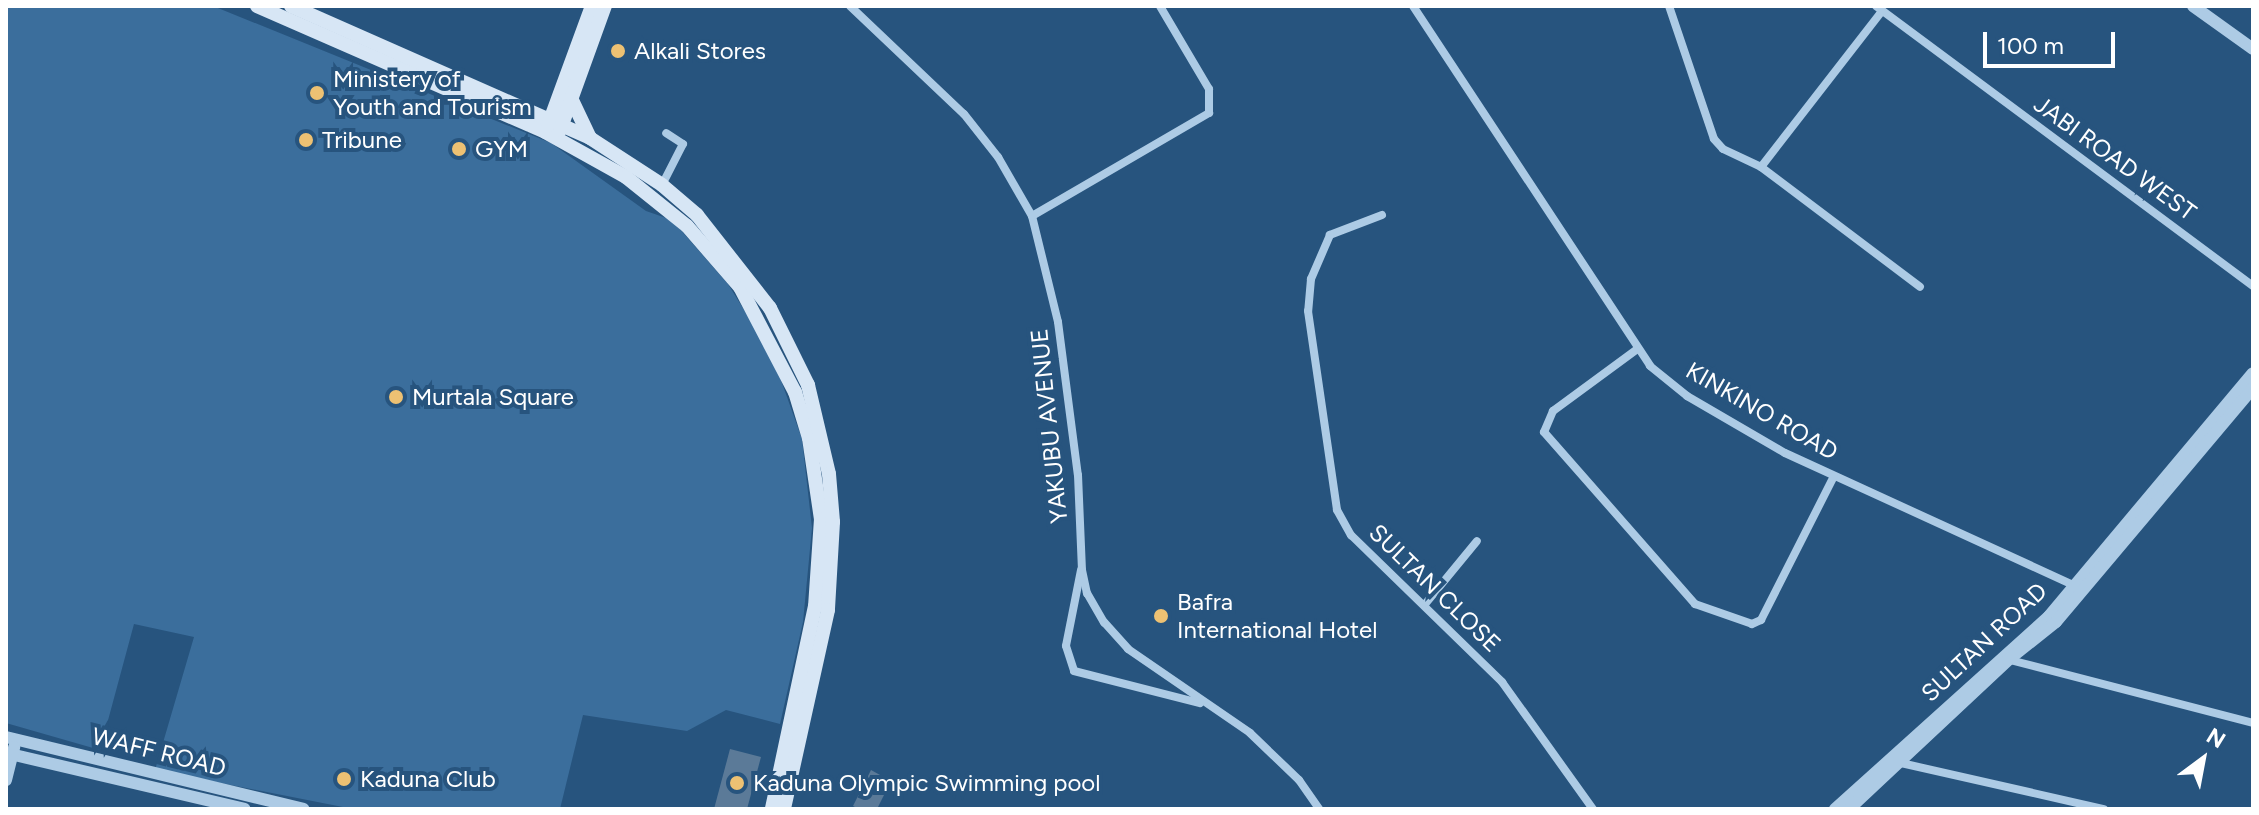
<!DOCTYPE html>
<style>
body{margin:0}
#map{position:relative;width:2259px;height:815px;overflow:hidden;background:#27547e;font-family:Figtree,sans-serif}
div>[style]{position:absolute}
.green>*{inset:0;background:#3b6e9c}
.water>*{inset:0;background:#5b7a98}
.minor>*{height:8px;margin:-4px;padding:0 4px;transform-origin:4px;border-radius:4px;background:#adcbe5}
.tertiary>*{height:12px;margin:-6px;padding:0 6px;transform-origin:6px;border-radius:6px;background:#adcbe5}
.secondary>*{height:14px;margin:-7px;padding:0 7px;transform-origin:7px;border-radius:7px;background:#d7e6f5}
.dots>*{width:22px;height:22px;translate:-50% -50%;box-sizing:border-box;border:4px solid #27547e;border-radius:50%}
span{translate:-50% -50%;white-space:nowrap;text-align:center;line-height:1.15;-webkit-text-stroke:8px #27547e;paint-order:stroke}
.poi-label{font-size:24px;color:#fff}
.left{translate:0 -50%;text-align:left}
.street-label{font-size:24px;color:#fff}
.frame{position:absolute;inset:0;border:8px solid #fff;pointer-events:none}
.north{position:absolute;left:2163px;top:719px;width:80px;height:80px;-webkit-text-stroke:6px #27547e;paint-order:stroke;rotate:32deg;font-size:22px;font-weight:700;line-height:32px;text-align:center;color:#fff}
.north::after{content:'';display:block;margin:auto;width:28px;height:36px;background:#fff;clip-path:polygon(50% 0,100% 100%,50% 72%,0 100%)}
.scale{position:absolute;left:1983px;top:32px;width:132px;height:36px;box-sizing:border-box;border:4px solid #fff;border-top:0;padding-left:10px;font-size:24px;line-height:28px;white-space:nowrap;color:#fff;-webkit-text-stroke:6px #27547e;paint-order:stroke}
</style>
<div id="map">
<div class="green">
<i style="clip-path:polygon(6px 6px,213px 6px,551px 143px,646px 211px,672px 220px,728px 284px,772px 355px,802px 439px,812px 528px,803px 622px,780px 724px,726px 710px,687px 731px,583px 715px,560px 809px,353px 809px,155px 770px,194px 637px,134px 624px,100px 750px,6px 723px)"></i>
</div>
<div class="water">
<i style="clip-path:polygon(730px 749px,761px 757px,747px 809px,714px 809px)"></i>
<i style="clip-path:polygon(871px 770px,891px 781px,877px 809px,859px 809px,853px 806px)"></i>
</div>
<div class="minor">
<i style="left:850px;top:6px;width:157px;rotate:43.5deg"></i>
<i style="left:964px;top:114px;width:55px;rotate:51.7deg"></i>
<i style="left:998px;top:157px;width:68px;rotate:60deg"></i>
<i style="left:1032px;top:216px;width:109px;rotate:76.2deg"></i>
<i style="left:1058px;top:322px;width:154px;rotate:82.6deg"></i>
<i style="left:1078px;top:475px;width:95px;rotate:87.6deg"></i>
<i style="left:1082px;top:570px;width:24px;rotate:78deg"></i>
<i style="left:1087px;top:593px;width:34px;rotate:60deg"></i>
<i style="left:1104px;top:622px;width:36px;rotate:48deg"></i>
<i style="left:1128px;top:649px;width:148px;rotate:34.5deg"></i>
<i style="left:1250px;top:733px;width:68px;rotate:43.8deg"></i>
<i style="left:1299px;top:780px;width:35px;rotate:55deg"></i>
<i style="left:1413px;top:6px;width:431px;rotate:56.6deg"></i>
<i style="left:1650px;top:366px;width:48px;rotate:39deg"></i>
<i style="left:1687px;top:396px;width:113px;rotate:30.2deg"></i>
<i style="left:1785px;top:453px;width:319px;rotate:24.6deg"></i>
<i style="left:1669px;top:6px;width:140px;rotate:71.3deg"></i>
<i style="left:1714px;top:139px;width:13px;rotate:48deg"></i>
<i style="left:1723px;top:149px;width:42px;rotate:25.3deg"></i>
<i style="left:1761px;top:167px;width:199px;rotate:37deg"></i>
<i style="left:1876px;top:6px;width:470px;rotate:36.6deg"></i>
<i style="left:1761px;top:167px;width:197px;rotate:-52.2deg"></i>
<i style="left:662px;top:185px;width:46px;rotate:-62.9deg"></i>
<i style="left:683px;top:144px;width:20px;rotate:-147deg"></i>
<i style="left:1382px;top:215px;width:56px;rotate:159deg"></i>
<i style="left:1330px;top:235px;width:48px;rotate:113.4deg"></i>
<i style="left:1311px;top:279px;width:32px;rotate:95deg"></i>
<i style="left:1308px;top:311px;width:201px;rotate:81.7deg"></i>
<i style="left:1337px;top:510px;width:29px;rotate:61deg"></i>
<i style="left:1351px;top:535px;width:211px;rotate:44.2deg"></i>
<i style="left:1502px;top:682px;width:156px;rotate:54.4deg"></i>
<i style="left:1032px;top:216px;width:205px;rotate:-30.2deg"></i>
<i style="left:1209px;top:113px;width:24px;rotate:-90deg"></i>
<i style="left:1209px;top:89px;width:96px;rotate:-120.6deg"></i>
<i style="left:1636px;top:350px;width:103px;rotate:143.7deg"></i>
<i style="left:1553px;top:411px;width:23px;rotate:113deg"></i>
<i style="left:1544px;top:432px;width:229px;rotate:48.7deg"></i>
<i style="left:1695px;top:604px;width:60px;rotate:19.3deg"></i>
<i style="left:1752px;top:624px;width:10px;rotate:-24deg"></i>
<i style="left:1761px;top:620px;width:161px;rotate:-63.1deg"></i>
<i style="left:1081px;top:570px;width:77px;rotate:101.2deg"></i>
<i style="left:1066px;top:646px;width:26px;rotate:72deg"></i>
<i style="left:1074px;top:671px;width:130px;rotate:14.3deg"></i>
<i style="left:1426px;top:603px;width:80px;rotate:-50.6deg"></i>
<i style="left:2006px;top:659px;width:255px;rotate:14.5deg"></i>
<i style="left:1901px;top:763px;width:208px;rotate:12.8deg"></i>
</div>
<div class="tertiary">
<i style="left:2193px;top:6px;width:74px;rotate:35.6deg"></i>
<i style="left:6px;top:737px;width:306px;rotate:13.6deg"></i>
<i style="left:6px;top:753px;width:245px;rotate:13.2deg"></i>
<i style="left:6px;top:780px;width:34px;rotate:-76deg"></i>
<i style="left:1835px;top:809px;width:288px;rotate:-42deg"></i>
<i style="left:2049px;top:616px;width:317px;rotate:-50deg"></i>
<i style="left:1849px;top:809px;width:218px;rotate:-43.1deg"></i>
<i style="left:2008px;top:660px;width:61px;rotate:-38.4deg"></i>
<i style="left:2056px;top:622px;width:306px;rotate:-49.9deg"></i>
</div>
<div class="secondary">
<i style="left:257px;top:6px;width:314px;rotate:23.6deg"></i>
<i style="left:545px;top:132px;width:93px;rotate:29.1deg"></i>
<i style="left:626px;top:177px;width:78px;rotate:38.8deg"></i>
<i style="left:687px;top:226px;width:81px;rotate:49deg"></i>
<i style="left:740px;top:287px;width:119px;rotate:62.4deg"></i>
<i style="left:795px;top:392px;width:48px;rotate:73.1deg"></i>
<i style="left:809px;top:438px;width:82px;rotate:81.6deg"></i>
<i style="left:821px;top:519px;width:87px;rotate:93.9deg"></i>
<i style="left:815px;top:606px;width:208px;rotate:102deg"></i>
<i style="left:291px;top:6px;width:327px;rotate:23.8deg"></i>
<i style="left:590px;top:138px;width:86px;rotate:33.1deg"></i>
<i style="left:662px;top:185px;width:46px;rotate:40.6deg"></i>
<i style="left:697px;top:215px;width:118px;rotate:51.9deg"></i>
<i style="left:770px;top:308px;width:86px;rotate:63.7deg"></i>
<i style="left:808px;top:385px;width:91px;rotate:76.7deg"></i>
<i style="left:829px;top:474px;width:48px;rotate:85.2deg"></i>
<i style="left:833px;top:522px;width:88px;rotate:93.3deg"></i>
<i style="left:828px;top:610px;width:204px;rotate:102.5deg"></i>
<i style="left:571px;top:98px;width:44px;rotate:64.6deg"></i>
<i style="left:548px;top:126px;width:128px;rotate:-69.9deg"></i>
<i style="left:560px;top:130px;width:132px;rotate:-70.1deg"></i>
</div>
<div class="dots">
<i style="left:618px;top:51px;background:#edc173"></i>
<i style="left:317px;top:93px;background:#edc173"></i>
<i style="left:306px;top:140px;background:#edc173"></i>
<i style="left:459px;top:149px;background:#edc173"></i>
<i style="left:396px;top:397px;background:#edc173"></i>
<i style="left:1161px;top:616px;background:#edc173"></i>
<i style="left:344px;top:779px;background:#edc173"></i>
<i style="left:737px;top:783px;background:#edc173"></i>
</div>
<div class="poi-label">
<span class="left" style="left:634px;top:51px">Alkali Stores</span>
<span class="left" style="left:333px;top:93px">Ministery of<br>Youth and Tourism</span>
<span class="left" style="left:322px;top:140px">Tribune</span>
<span class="left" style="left:475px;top:149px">GYM</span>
<span class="left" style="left:412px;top:397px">Murtala Square</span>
<span class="left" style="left:1177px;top:616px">Bafra<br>International Hotel</span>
<span class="left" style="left:360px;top:779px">Kaduna Club</span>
<span class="left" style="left:753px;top:783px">Kaduna Olympic Swimming pool</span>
</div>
<div class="street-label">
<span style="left:2115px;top:158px;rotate:36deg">JABI ROAD WEST</span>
<span style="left:1762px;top:411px;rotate:30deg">KINKINO ROAD</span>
<span style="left:1049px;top:426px;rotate:-96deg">YAKUBU AVENUE</span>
<span style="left:1435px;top:588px;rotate:44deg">SULTAN CLOSE</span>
<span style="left:1984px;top:642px;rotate:-43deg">SULTAN ROAD</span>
<span style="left:159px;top:752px;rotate:14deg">WAFF ROAD</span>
</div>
<div class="frame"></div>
<div class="north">N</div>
<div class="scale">100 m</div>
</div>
